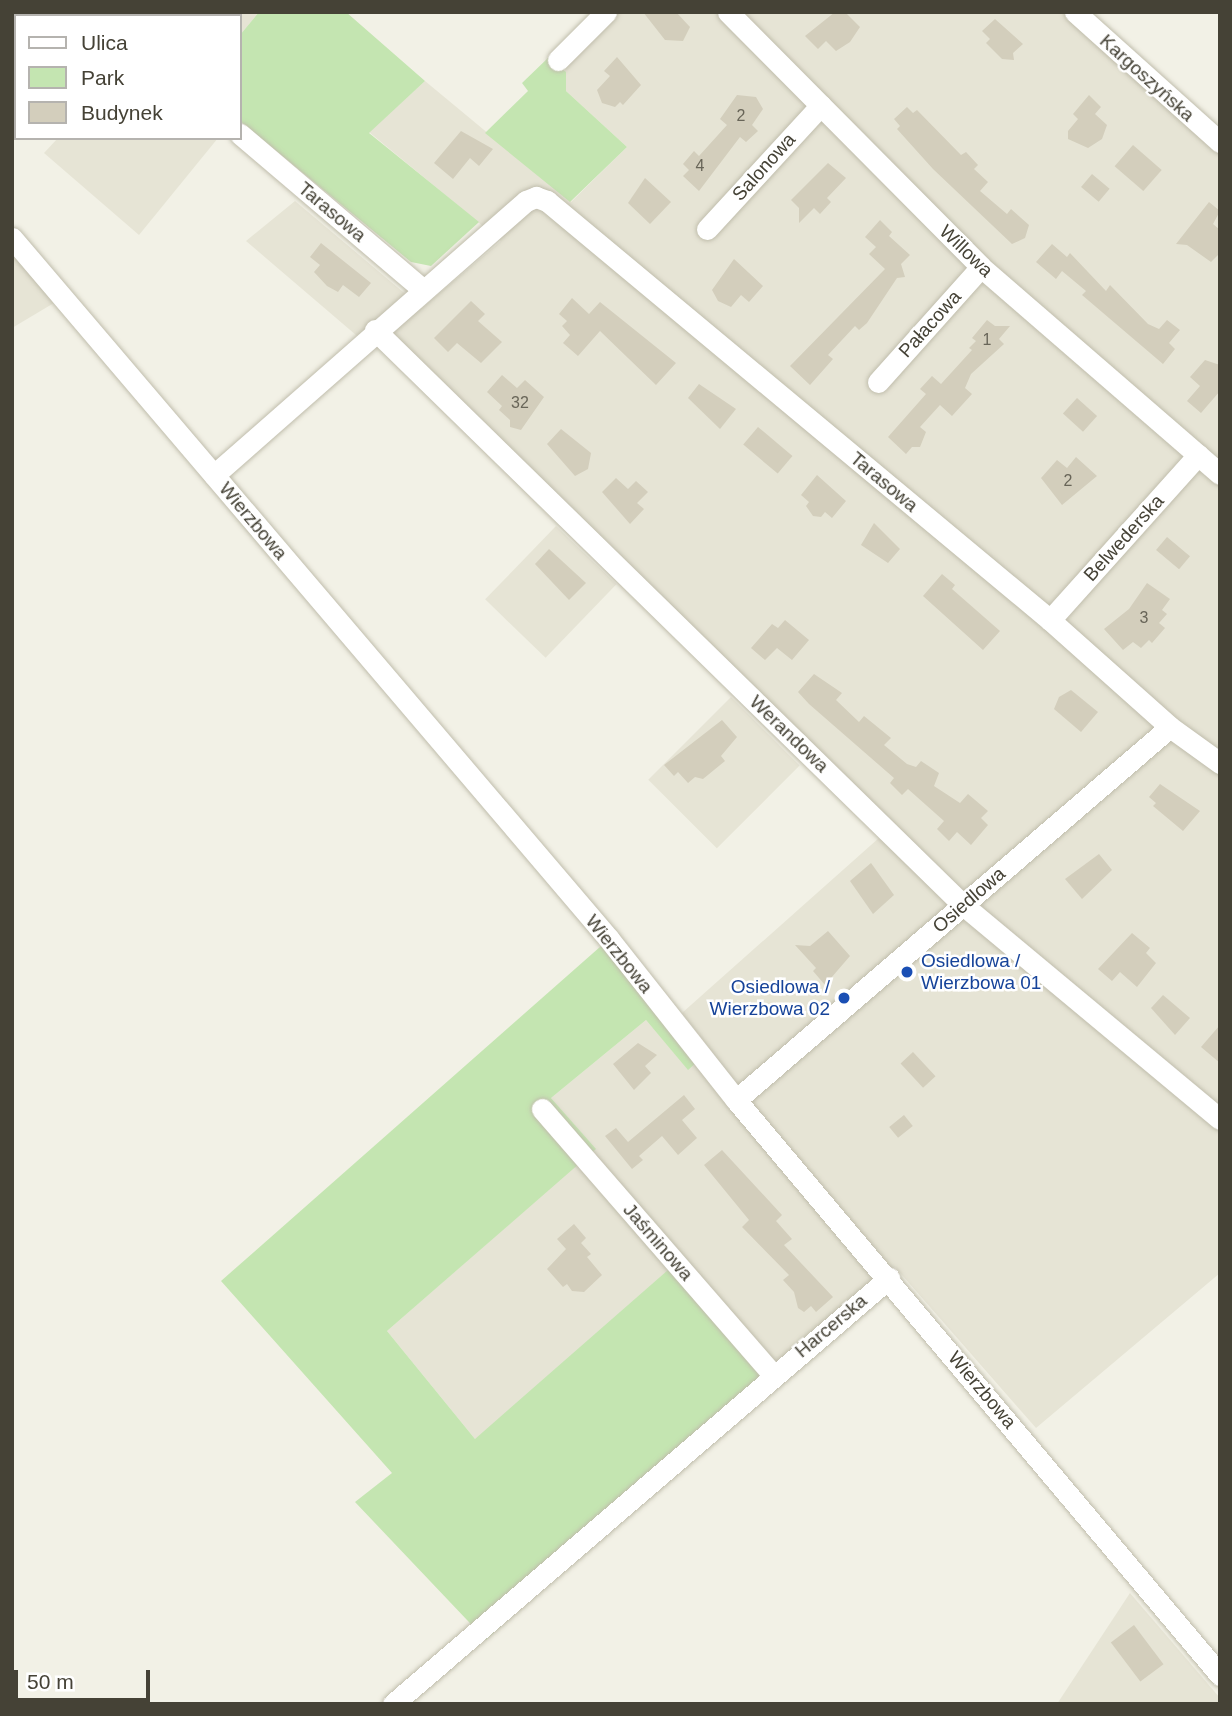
<!DOCTYPE html>
<meta charset="utf-8">
<style>
body{margin:0}
#map{position:relative;width:1232px;height:1716px;overflow:hidden;background:#f2f1e6;font-family:Helvetica,sans-serif}
div>[style]{position:absolute}
.residential>*{inset:0;background:#e6e4d5;transform-origin:0 0}
.green>*{inset:0;background:#c4e5b1}
.building>*{inset:0;background:#d3cebc;transform-origin:0 0}
.roads{filter:drop-shadow(0 0 2px #c0bdac) drop-shadow(0 0 2px #c0bdac)}
.minor>*{height:21px;margin:-10.5px;padding:0 10.5px;transform-origin:10.5px;border-radius:10.5px;background:#fff}
.dots>*{width:19px;height:19px;translate:-50% -50%;box-sizing:border-box;border:4px solid #fff;border-radius:50%}
span{translate:-50% -50%;white-space:nowrap;text-align:center;line-height:1.15;-webkit-text-stroke:5px #fff;paint-order:stroke}
.number-label{font-size:16px;color:#686558}
.number-label span{-webkit-text-stroke-width:0}
.street-label{font-size:19px;color:#454236}
.transit-label{font-size:19px;color:#164399}
.left{translate:0 -50%;text-align:left}
.right{translate:-100% -50%;text-align:right}
.frame{position:absolute;inset:0;border:14px solid #454236;pointer-events:none}
.legend{position:absolute;left:14px;top:14px;width:228px;height:126px;box-sizing:border-box;background:#fff;border:2px solid #b5b3af;margin:0;padding:9px 12px;list-style:none;font-size:21px;color:#454236}
.legend li{display:flex;align-items:center;gap:14px;height:35px}
.legend b{width:35px;border:2px solid #b5b3af}
.scale{position:absolute;left:14px;top:1670px;width:136px;height:32px;box-sizing:border-box;border:4px solid #454236;border-top:0;padding-left:9px;font-size:21px;line-height:24px;white-space:nowrap;color:#454236;-webkit-text-stroke:5px #fff;paint-order:stroke}
</style>
<div id="map">
<div class="residential">
<i style="clip-path:polygon(72px 12px,259px 12px,240px 35px,240px 16px)"></i>
<i style="clip-path:polygon(594px 12px,1086px 12px,1220px 142px,1220px 1273px,1036px 1428px,895px 1267px,775px 1367px,475px 1439px,387px 1331px,595px 1149px,551px 1098px,646px 1020px,688px 1069px,713px 1053px,682px 1013px,889px 829px,375px 331px,363px 341px,246px 241px,295px 201px,422px 308px,501px 241px,369px 132px,425px 81px,571px 202px,627px 147px,566px 91px,565px 70px,551px 55px)"></i>
<i style="clip-path:polygon(58px 138px,218px 138px,139px 235px,44px 153px)"></i>
<i style="clip-path:polygon(12px 238px,64px 297px,12px 328px)"></i>
<i style="left:556px;top:526px;width:84px;height:102px;rotate:44deg"></i>
<i style="left:731px;top:697px;width:97px;height:117px;rotate:45deg"></i>
<i style="clip-path:polygon(1130px 1593px,1220px 1698px,1220px 1704px,1057px 1704px)"></i>
</div>
<div class="green">
<i style="clip-path:polygon(259px 12px,346px 12px,425px 81px,369px 133px,479px 222px,431px 266px,411px 262px,240px 121px,240px 35px)"></i>
<i style="clip-path:polygon(549px 57px,566px 72px,566px 91px,627px 147px,570px 202px,485px 133px,528px 91px,522px 83px)"></i>
<i style="clip-path:polygon(609px 939px,703px 1057px,688px 1070px,646px 1020px,551px 1098px,596px 1149px,387px 1331px,475px 1439px,676px 1263px,773px 1375px,486px 1640px,355px 1502px,392px 1473px,221px 1281px)"></i>
</div>
<div class="building">
<i style="clip-path:polygon(643px 12px,676px 12px,690px 27px,683px 41px,665px 40px)"></i>
<i style="clip-path:polygon(835px 12px,845px 12px,860px 27px,850px 42px,836px 51px,826px 41px,818px 49px,805px 36px)"></i>
<i style="clip-path:polygon(995px 19px,1023px 44px,1013px 53px,1014px 60px,1002px 59px,986px 43px,990px 39px,982px 31px)"></i>
<i style="clip-path:polygon(617px 57px,641px 85px,623px 105px,620px 102px,615px 107px,602px 103px,597px 90px,610px 76px,604px 71px)"></i>
<i style="clip-path:polygon(737px 95px,756px 97px,763px 109px,752px 125px,758px 131px,746px 142px,740px 137px,699px 191px,683px 176px,689px 170px,683px 164px,694px 151px,699px 156px,727px 125px,720px 119px)"></i>
<i style="clip-path:polygon(1089px 95px,1101px 107px,1095px 114px,1107px 125px,1102px 139px,1088px 148px,1068px 139px,1068px 131px,1078px 119px,1073px 114px)"></i>
<i style="clip-path:polygon(907px 107px,913px 113px,917px 110px,961px 155px,966px 152px,978px 165px,974px 169px,988px 182px,980px 191px,1007px 214px,1011px 209px,1029px 225px,1025px 238px,1012px 244px,933px 169px,897px 129px,900px 126px,894px 119px)"></i>
<i style="clip-path:polygon(461px 131px,493px 149px,479px 166px,470px 158px,453px 179px,434px 163px)"></i>
<i style="left:1133px;top:145px;width:38px;height:28px;rotate:41deg"></i>
<i style="clip-path:polygon(828px 163px,846px 178px,827px 198px,831px 202px,820px 214px,814px 208px,799px 223px,799px 208px,791px 200px)"></i>
<i style="left:1092px;top:174px;width:23px;height:17px;rotate:40deg"></i>
<i style="clip-path:polygon(645px 178px,671px 202px,650px 224px,628px 203px)"></i>
<i style="clip-path:polygon(1209px 202px,1220px 211px,1213px 224px,1220px 230px,1220px 253px,1211px 262px,1187px 245px,1176px 244px)"></i>
<i style="clip-path:polygon(880px 220px,892px 232px,889px 236px,910px 255px,901px 264px,905px 277px,897px 278px,867px 323px,859px 330px,855px 326px,828px 355px,833px 359px,810px 385px,790px 366px,885px 269px,869px 254px,876px 247px,865px 237px)"></i>
<i style="clip-path:polygon(321px 243px,371px 283px,359px 297px,343px 285px,338px 292px,327px 286px,314px 272px,320px 265px,310px 257px)"></i>
<i style="clip-path:polygon(1052px 244px,1067px 257px,1070px 253px,1106px 291px,1110px 285px,1148px 324px,1159px 329px,1167px 320px,1180px 330px,1169px 343px,1175px 349px,1163px 364px,1082px 295px,1086px 291px,1062px 271px,1056px 279px,1036px 262px)"></i>
<i style="clip-path:polygon(734px 259px,763px 286px,749px 302px,741px 295px,731px 307px,718px 301px,712px 290px)"></i>
<i style="clip-path:polygon(572px 298px,589px 314px,600px 302px,676px 363px,656px 385px,600px 331px,578px 356px,563px 343px,570px 335px,562px 326px,567px 321px,559px 314px)"></i>
<i style="clip-path:polygon(471px 301px,485px 314px,478px 321px,502px 342px,481px 363px,457px 343px,448px 352px,434px 338px)"></i>
<i style="clip-path:polygon(987px 320px,995px 326px,1010px 326px,999px 339px,1004px 344px,971px 374px,965px 388px,972px 394px,952px 416px,940px 405px,920px 427px,926px 432px,920px 447px,912px 447px,906px 454px,888px 437px,926px 394px,920px 389px,932px 376px,941px 384px,972px 350px,969px 348px,976px 341px,972px 338px)"></i>
<i style="clip-path:polygon(1205px 360px,1220px 365px,1220px 391px,1201px 413px,1187px 401px,1200px 386px,1190px 377px)"></i>
<i style="clip-path:polygon(502px 375px,517px 388px,525px 380px,544px 397px,521px 430px,510px 427px,510px 420px,499px 410px,502px 406px,487px 392px)"></i>
<i style="clip-path:polygon(699px 384px,736px 409px,720px 429px,688px 398px)"></i>
<i style="left:1077px;top:398px;width:27px;height:21px;rotate:42deg"></i>
<i style="left:758px;top:427px;width:45px;height:23px;rotate:40deg"></i>
<i style="clip-path:polygon(561px 429px,591px 453px,588px 469px,575px 476px,547px 444px)"></i>
<i style="clip-path:polygon(1076px 457px,1097px 476px,1062px 505px,1041px 478px,1057px 460px,1067px 468px)"></i>
<i style="clip-path:polygon(817px 475px,846px 501px,832px 518px,825px 512px,821px 517px,813px 516px,806px 506px,809px 502px,801px 495px)"></i>
<i style="clip-path:polygon(616px 478px,628px 489px,636px 481px,648px 492px,637px 503px,644px 509px,630px 524px,602px 492px)"></i>
<i style="clip-path:polygon(874px 523px,900px 549px,888px 563px,861px 545px)"></i>
<i style="left:1167px;top:537px;width:30px;height:17px;rotate:40deg"></i>
<i style="clip-path:polygon(549px 549px,586px 583px,569px 600px,535px 564px)"></i>
<i style="clip-path:polygon(942px 574px,955px 585px,952px 589px,1000px 631px,983px 650px,923px 596px)"></i>
<i style="clip-path:polygon(1147px 583px,1170px 599px,1162px 610px,1167px 614px,1159px 623px,1165px 628px,1152px 643px,1149px 640px,1141px 648px,1133px 642px,1123px 650px,1104px 629px,1129px 609px)"></i>
<i style="clip-path:polygon(785px 620px,809px 640px,792px 660px,777px 648px,765px 660px,751px 648px,772px 624px,778px 628px)"></i>
<i style="clip-path:polygon(814px 674px,842px 693px,836px 700px,859px 722px,864px 716px,891px 738px,884px 745px,907px 764px,916px 767px,921px 761px,939px 773px,934px 786px,960px 803px,968px 794px,988px 811px,981px 818px,988px 825px,971px 845px,957px 832px,949px 841px,937px 829px,944px 821px,908px 789px,902px 795px,890px 783px,894px 778px,809px 704px,798px 692px)"></i>
<i style="clip-path:polygon(1071px 690px,1098px 712px,1081px 732px,1054px 709px,1059px 697px)"></i>
<i style="clip-path:polygon(722px 720px,737px 737px,721px 756px,725px 761px,703px 779px,695px 777px,688px 783px,678px 772px,674px 776px,664px 765px)"></i>
<i style="clip-path:polygon(1160px 784px,1200px 811px,1183px 831px,1153px 806px,1156px 803px,1149px 797px)"></i>
<i style="clip-path:polygon(1099px 854px,1112px 870px,1082px 899px,1065px 879px)"></i>
<i style="clip-path:polygon(871px 863px,894px 895px,873px 914px,850px 881px)"></i>
<i style="clip-path:polygon(828px 931px,850px 956px,825px 985px,813px 971px,816px 968px,795px 945px,810px 946px)"></i>
<i style="clip-path:polygon(1132px 933px,1150px 948px,1146px 953px,1156px 963px,1137px 987px,1120px 972px,1112px 981px,1098px 969px)"></i>
<i style="clip-path:polygon(1163px 995px,1190px 1018px,1175px 1035px,1151px 1008px)"></i>
<i style="clip-path:polygon(1220px 1025px,1220px 1063px,1201px 1047px)"></i>
<i style="clip-path:polygon(638px 1043px,657px 1055px,645px 1066px,651px 1073px,634px 1090px,613px 1064px)"></i>
<i style="left:913px;top:1052px;width:33px;height:17px;rotate:47deg"></i>
<i style="clip-path:polygon(684px 1095px,695px 1109px,682px 1120px,697px 1138px,678px 1155px,662px 1136px,639px 1156px,643px 1160px,632px 1169px,605px 1136px,616px 1128px,628px 1142px)"></i>
<i style="left:904px;top:1115px;width:14px;height:19px;rotate:51deg"></i>
<i style="clip-path:polygon(722px 1150px,782px 1215px,776px 1221px,792px 1239px,784px 1245px,833px 1297px,816px 1312px,811px 1306px,804px 1312px,798px 1308px,794px 1292px,783px 1280px,789px 1275px,742px 1227px,749px 1220px,704px 1165px)"></i>
<i style="clip-path:polygon(574px 1224px,586px 1238px,581px 1243px,591px 1254px,587px 1257px,602px 1275px,584px 1292px,572px 1291px,567px 1284px,563px 1287px,547px 1269px,566px 1249px,557px 1239px)"></i>
<i style="left:1134px;top:1625px;width:49px;height:29px;rotate:53deg"></i>
</div>
<div class="roads">
<div class="minor">
<i style="left:92px;top:12px;width:6px;rotate:39deg"></i>
<i style="left:728px;top:12px;width:359px;rotate:45.2deg"></i>
<i style="left:981px;top:267px;width:316px;rotate:40.9deg"></i>
<i style="left:1075px;top:12px;width:195px;rotate:41.9deg"></i>
<i style="left:558px;top:60px;width:68px;rotate:-45deg"></i>
<i style="left:240px;top:134px;width:240px;rotate:40.4deg"></i>
<i style="left:707px;top:229px;width:168px;rotate:-47.4deg"></i>
<i style="left:12px;top:238px;width:921px;rotate:49.58deg"></i>
<i style="left:609px;top:939px;width:205px;rotate:51.7deg"></i>
<i style="left:736px;top:1100px;width:752px;rotate:49.91deg"></i>
<i style="left:375px;top:330px;width:822px;rotate:44.36deg"></i>
<i style="left:963px;top:905px;width:334px;rotate:39.8deg"></i>
<i style="left:878px;top:382px;width:154px;rotate:-48.2deg"></i>
<i style="left:214px;top:475px;width:415px;rotate:-41.3deg"></i>
<i style="left:526px;top:201px;width:11px;rotate:-22deg"></i>
<i style="left:536px;top:197px;width:12px;rotate:20deg"></i>
<i style="left:547px;top:201px;width:655px;rotate:39.79deg"></i>
<i style="left:1050px;top:620px;width:161px;rotate:41.7deg"></i>
<i style="left:1170px;top:727px;width:62px;rotate:35.8deg"></i>
<i style="left:1050px;top:620px;width:222px;rotate:-48.1deg"></i>
<i style="left:736px;top:1100px;width:572px;rotate:-40.68deg"></i>
<i style="left:542px;top:1109px;width:352px;rotate:49deg"></i>
<i style="left:393px;top:1704px;width:654px;rotate:-40.66deg"></i>
</div>
</div>
<div class="dots">
<i style="left:907px;top:972px;background:#1a4fb4"></i>
<i style="left:844px;top:998px;background:#1a4fb4"></i>
</div>
<div class="number-label">
<span style="left:741px;top:116px">2</span>
<span style="left:700px;top:166px">4</span>
<span style="left:987px;top:340px">1</span>
<span style="left:520px;top:403px">32</span>
<span style="left:1068px;top:481px">2</span>
<span style="left:1144px;top:618px">3</span>
</div>
<div class="street-label">
<span style="left:1147px;top:78px;rotate:42deg">Kargoszyńska</span>
<span style="left:764px;top:167px;rotate:-48deg">Salonowa</span>
<span style="left:332px;top:212px;rotate:40deg">Tarasowa</span>
<span style="left:966px;top:251px;rotate:44deg">Willowa</span>
<span style="left:930px;top:324px;rotate:-48deg">Pałacowa</span>
<span style="left:884px;top:482px;rotate:40deg">Tarasowa</span>
<span style="left:253px;top:521px;rotate:50deg">Wierzbowa</span>
<span style="left:1124px;top:538px;rotate:-48deg">Belwederska</span>
<span style="left:789px;top:734px;rotate:44deg">Werandowa</span>
<span style="left:969px;top:900px;rotate:-41deg">Osiedlowa</span>
<span style="left:619px;top:954px;rotate:51deg">Wierzbowa</span>
<span style="left:658px;top:1242px;rotate:49deg">Jaśminowa</span>
<span style="left:831px;top:1326px;rotate:-40deg">Harcerska</span>
<span style="left:982px;top:1390px;rotate:50deg">Wierzbowa</span>
</div>
<div class="transit-label">
<span class="left" style="left:921px;top:972px">Osiedlowa /<br>Wierzbowa 01</span>
<span class="right" style="left:830px;top:998px">Osiedlowa /<br>Wierzbowa 02</span>
</div>
<div class="frame"></div>
<ul class="legend">
<li><b style="height:9px;background:#fff"></b>Ulica</li>
<li><b style="height:19px;background:#c4e5b1"></b>Park</li>
<li><b style="height:19px;background:#d3cebc"></b>Budynek</li>
</ul>
<div class="scale">50 m</div>
</div>
